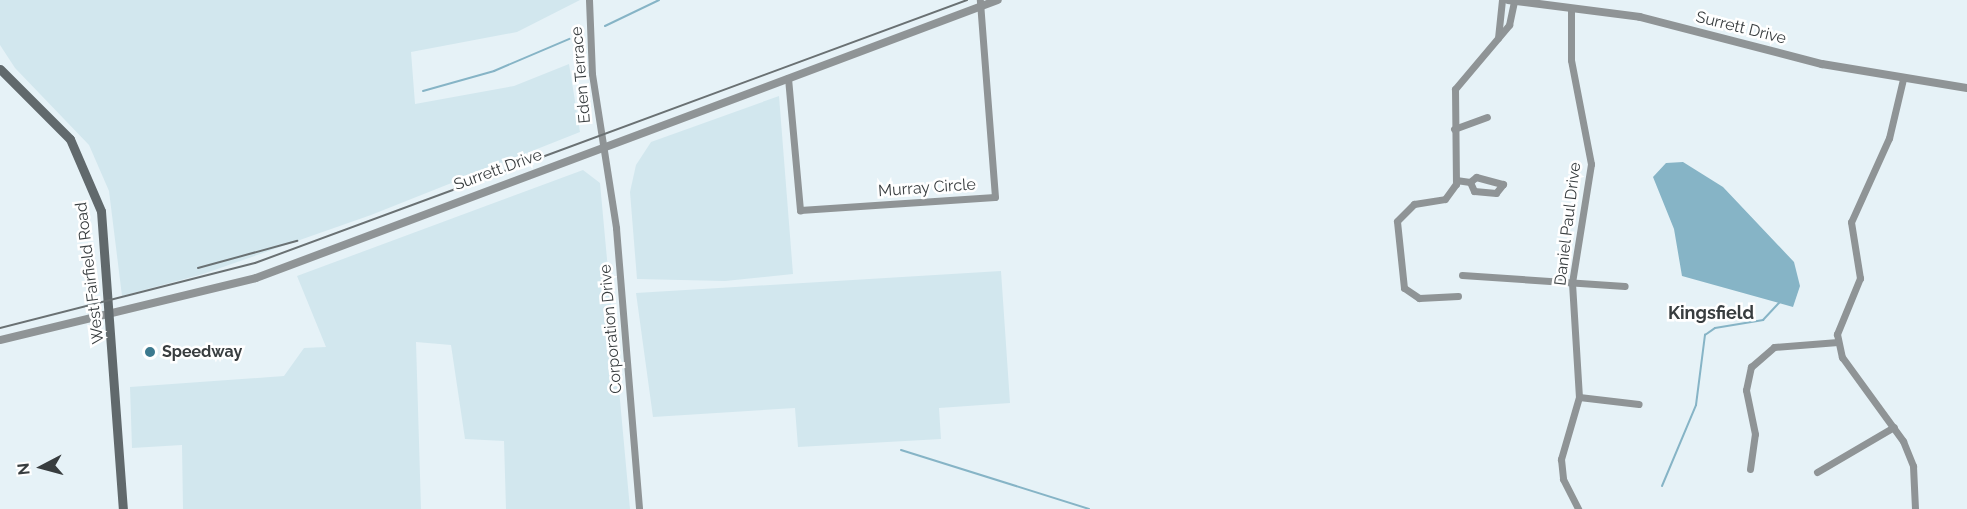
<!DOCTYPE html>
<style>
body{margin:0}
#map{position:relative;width:1967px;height:509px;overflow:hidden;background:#e6f2f7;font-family:Raleway,sans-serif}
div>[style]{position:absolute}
.built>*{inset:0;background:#d2e7ee}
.water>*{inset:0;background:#86b4c6}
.stream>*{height:2px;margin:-1px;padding:0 1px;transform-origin:1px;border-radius:1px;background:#86b4c6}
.minor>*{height:7px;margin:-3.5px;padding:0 3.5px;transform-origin:3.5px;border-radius:3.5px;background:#8f9496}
.tertiary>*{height:8px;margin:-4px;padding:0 4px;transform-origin:4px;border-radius:4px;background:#8f9496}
.secondary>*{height:9px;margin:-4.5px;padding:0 4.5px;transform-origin:4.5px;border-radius:4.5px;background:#61696c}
.rail>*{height:2px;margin:-1px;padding:0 1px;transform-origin:1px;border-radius:1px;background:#6a7173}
.dots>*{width:16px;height:16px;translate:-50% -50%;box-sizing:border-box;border:3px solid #fff;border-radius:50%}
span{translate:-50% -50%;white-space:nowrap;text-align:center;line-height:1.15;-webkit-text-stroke:5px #fff;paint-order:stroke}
.street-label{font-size:16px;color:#383d3f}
.poi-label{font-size:16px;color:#383d3f;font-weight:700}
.left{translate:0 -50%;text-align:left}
.neighbourhood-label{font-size:18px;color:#383d3f;font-weight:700}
.north{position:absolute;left:12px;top:437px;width:60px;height:60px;-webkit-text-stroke:4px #fff;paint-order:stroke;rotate:264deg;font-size:16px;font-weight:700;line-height:24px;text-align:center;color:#383d3f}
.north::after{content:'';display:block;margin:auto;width:21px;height:27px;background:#383d3f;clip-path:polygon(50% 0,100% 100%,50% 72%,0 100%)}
</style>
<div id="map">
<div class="built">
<i style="clip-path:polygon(0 0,580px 0,517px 32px,411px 52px,415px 104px,514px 86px,569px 64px,580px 132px,371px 215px,203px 274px,122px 296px,109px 191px,89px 145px,15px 68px,0 45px)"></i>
<i style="clip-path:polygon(779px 96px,793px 274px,725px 281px,637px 279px,630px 192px,636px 165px,651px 142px)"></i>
<i style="clip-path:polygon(583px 170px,600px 183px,630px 509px,506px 509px,504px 441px,465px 439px,451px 345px,416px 342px,421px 509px,183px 509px,182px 445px,132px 448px,130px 387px,284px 376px,304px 348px,326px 347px,297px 276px)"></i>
<i style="clip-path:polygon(1001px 271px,1010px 403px,939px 408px,941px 439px,798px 447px,795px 408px,653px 417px,636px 293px)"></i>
</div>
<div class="water">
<i style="clip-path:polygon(1683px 162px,1723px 187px,1794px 262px,1800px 286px,1793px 307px,1682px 276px,1674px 229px,1653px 177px,1666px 163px)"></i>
</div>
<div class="stream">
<i style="left:605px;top:26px;width:60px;rotate:-25.7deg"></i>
<i style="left:423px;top:91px;width:74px;rotate:-15.7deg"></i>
<i style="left:494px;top:71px;width:82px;rotate:-23.1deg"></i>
<i style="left:901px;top:450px;width:197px;rotate:17.4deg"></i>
<i style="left:1662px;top:486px;width:88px;rotate:-67.2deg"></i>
<i style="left:1696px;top:405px;width:71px;rotate:-82.7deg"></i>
<i style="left:1705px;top:335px;width:12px;rotate:-35deg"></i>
<i style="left:1715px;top:328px;width:49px;rotate:-9.5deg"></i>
<i style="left:1763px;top:320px;width:25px;rotate:-47deg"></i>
</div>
<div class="minor">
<i style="left:589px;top:0;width:74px;rotate:87.7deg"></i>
<i style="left:592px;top:74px;width:156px;rotate:81.1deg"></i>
<i style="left:616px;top:228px;width:282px;rotate:85.3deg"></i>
<i style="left:1571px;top:8px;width:52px;rotate:90deg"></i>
<i style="left:1571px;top:60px;width:106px;rotate:79.1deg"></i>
<i style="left:1591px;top:164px;width:121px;rotate:99.1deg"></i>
<i style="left:1572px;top:283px;width:114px;rotate:86.5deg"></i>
<i style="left:1579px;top:397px;width:65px;rotate:106.2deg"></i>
<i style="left:1561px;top:459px;width:20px;rotate:84deg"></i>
<i style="left:1563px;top:479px;width:34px;rotate:63deg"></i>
<i style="left:1498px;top:38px;width:38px;rotate:-84deg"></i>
<i style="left:788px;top:78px;width:133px;rotate:84.8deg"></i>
<i style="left:800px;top:210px;width:195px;rotate:-3.8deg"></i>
<i style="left:995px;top:197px;width:198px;rotate:-94.4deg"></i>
<i style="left:1903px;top:79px;width:61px;rotate:103.3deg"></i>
<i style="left:1889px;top:138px;width:92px;rotate:114.3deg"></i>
<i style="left:1851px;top:222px;width:57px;rotate:80.9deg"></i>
<i style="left:1860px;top:278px;width:61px;rotate:112.3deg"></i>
<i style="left:1837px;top:334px;width:24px;rotate:78deg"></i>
<i style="left:1842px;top:357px;width:104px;rotate:54deg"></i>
<i style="left:1903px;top:441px;width:27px;rotate:68deg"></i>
<i style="left:1913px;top:466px;width:43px;rotate:87.3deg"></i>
<i style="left:1454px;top:129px;width:35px;rotate:-20deg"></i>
<i style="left:1456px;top:180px;width:14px;rotate:8deg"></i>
<i style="left:1470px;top:182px;width:8px;rotate:-40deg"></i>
<i style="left:1476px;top:177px;width:28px;rotate:15deg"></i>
<i style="left:1503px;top:184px;width:11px;rotate:128deg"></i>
<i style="left:1496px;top:193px;width:22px;rotate:-175deg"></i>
<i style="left:1474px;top:191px;width:10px;rotate:-114deg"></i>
<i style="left:1462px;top:275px;width:163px;rotate:3.9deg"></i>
<i style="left:1458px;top:296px;width:39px;rotate:177deg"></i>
<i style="left:1419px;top:298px;width:18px;rotate:-146deg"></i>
<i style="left:1404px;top:288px;width:67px;rotate:-96deg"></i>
<i style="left:1397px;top:221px;width:24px;rotate:-45deg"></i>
<i style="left:1414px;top:204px;width:31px;rotate:-9deg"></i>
<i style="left:1445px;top:199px;width:19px;rotate:-54deg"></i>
<i style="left:1456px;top:184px;width:95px;rotate:-90.6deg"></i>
<i style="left:1455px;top:89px;width:84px;rotate:-49.8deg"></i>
<i style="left:1509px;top:25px;width:25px;rotate:-78deg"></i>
<i style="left:1579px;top:397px;width:60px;rotate:6.7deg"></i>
<i style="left:1750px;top:469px;width:35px;rotate:-82deg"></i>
<i style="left:1755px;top:434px;width:45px;rotate:-101.6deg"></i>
<i style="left:1746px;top:390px;width:24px;rotate:-78deg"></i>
<i style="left:1751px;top:367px;width:30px;rotate:-41deg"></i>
<i style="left:1774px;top:347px;width:64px;rotate:-4.5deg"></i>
<i style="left:1817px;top:472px;width:89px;rotate:-30.3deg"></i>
</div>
<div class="tertiary">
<i style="left:1508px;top:0;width:133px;rotate:7.3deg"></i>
<i style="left:1640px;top:17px;width:188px;rotate:14.5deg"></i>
<i style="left:1822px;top:64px;width:147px;rotate:9.4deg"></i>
<i style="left:0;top:340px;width:263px;rotate:-13.6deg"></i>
<i style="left:256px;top:278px;width:792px;rotate:-20.54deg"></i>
</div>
<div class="secondary">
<i style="left:0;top:69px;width:99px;rotate:45deg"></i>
<i style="left:70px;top:139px;width:78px;rotate:66.7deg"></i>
<i style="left:101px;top:211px;width:299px;rotate:85.8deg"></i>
</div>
<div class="rail">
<i style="left:198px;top:268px;width:103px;rotate:-15.3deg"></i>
<i style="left:0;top:328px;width:263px;rotate:-14.3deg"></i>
<i style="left:255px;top:263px;width:759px;rotate:-20.27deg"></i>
</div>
<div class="dots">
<i style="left:150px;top:352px;background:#3b798e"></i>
</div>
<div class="street-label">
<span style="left:1741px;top:28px;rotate:14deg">Surrett Drive</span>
<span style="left:581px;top:75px;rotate:-95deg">Eden Terrace</span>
<span style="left:498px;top:170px;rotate:-20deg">Surrett Drive</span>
<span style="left:927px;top:188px;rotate:-4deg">Murray Circle</span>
<span style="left:1568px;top:224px;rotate:-83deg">Daniel Paul Drive</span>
<span style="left:90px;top:273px;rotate:-97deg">West Fairfield Road</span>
<span style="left:611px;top:329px;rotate:-95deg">Corporation Drive</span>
</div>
<div class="poi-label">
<span class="left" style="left:162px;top:352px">Speedway</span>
</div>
<div class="neighbourhood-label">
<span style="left:1711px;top:313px">Kingsfield</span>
</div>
<div class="north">N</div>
</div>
